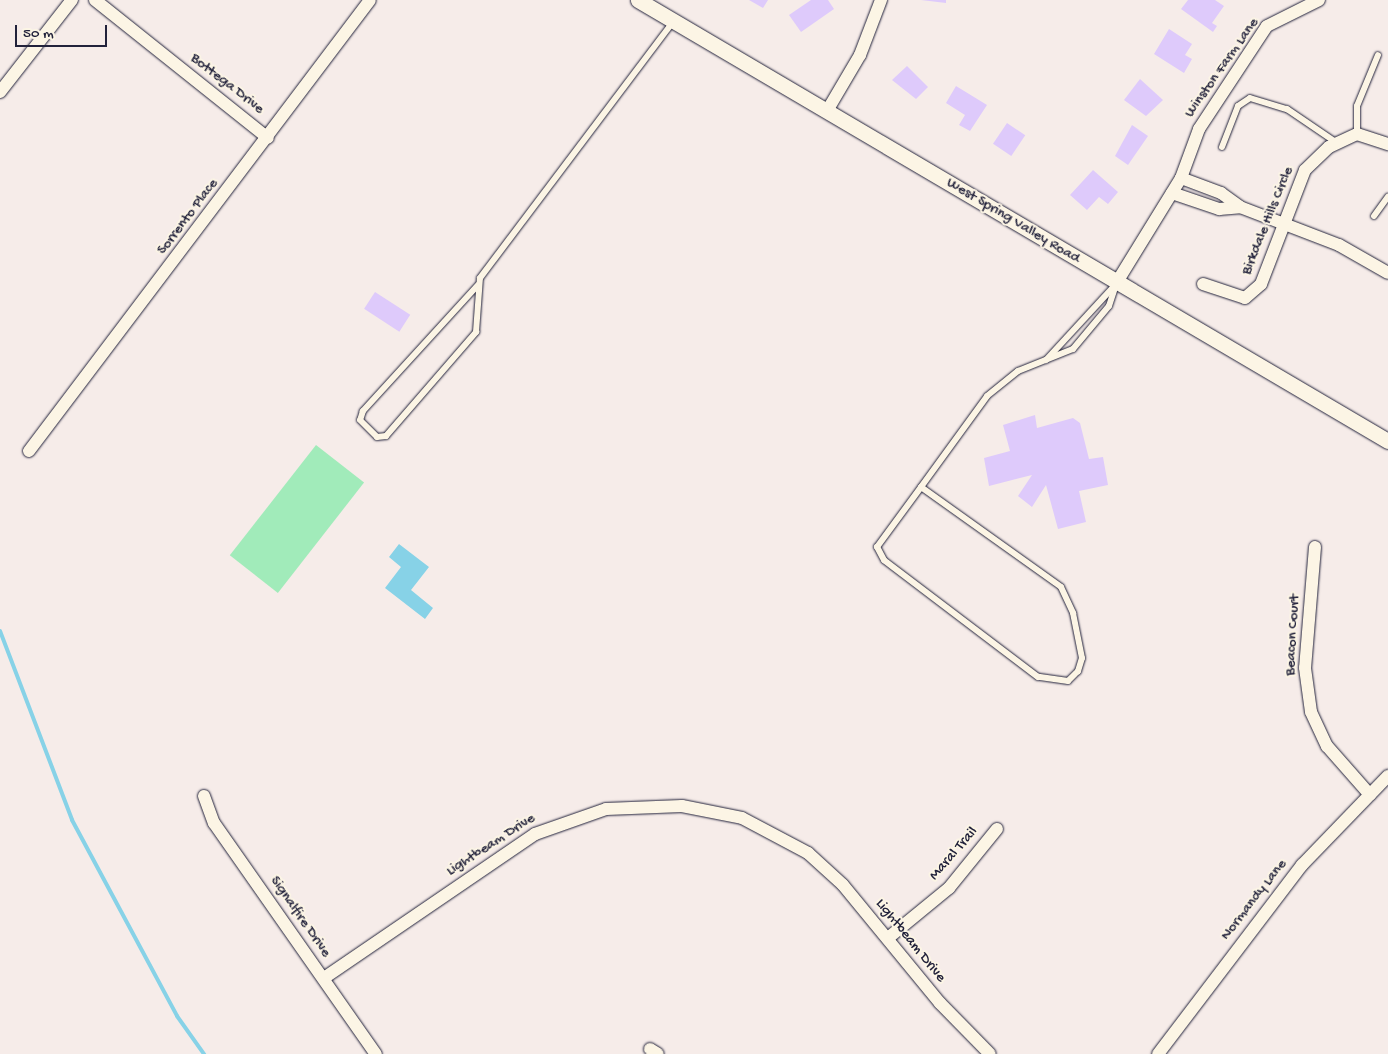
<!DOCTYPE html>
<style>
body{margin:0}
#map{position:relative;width:1388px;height:1054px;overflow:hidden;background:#f6ece9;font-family:"Gochi Hand",sans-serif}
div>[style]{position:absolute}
.green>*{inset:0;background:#a1ebba;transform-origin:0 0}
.water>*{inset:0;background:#87d2e7}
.stream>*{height:4px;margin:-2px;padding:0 2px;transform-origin:2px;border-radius:2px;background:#87d2e7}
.building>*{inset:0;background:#decafb;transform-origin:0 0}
.roads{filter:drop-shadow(0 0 1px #22223b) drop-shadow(0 0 1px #22223b)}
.service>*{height:6px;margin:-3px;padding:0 3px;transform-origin:3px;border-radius:3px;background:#fcf5e5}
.minor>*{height:12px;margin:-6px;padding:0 6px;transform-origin:6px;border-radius:6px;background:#fcf5e5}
.tertiary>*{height:15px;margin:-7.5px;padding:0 7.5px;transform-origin:7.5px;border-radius:7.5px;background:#fcf5e5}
span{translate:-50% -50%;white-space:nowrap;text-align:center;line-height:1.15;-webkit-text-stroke:4px #fcf5e5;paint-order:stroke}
.street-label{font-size:15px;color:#22223b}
.scale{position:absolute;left:15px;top:25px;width:92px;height:22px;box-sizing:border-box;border:2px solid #22223b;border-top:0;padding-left:6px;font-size:15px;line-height:18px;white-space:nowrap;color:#22223b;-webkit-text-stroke:4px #fcf5e5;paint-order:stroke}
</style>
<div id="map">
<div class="green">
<i style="left:316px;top:445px;width:61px;height:140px;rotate:38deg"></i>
</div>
<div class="water">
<i style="clip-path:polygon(399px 544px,429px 567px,411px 590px,433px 608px,425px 619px,385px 588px,401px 567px,389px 557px)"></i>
</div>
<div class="stream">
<i style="left:0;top:631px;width:202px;rotate:69.1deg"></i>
<i style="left:72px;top:820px;width:222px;rotate:61.8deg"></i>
<i style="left:177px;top:1016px;width:47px;rotate:54.6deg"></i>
</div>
<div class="building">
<i style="clip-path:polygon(749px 0,768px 0,763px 8px)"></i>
<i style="clip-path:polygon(811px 0,828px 0,834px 9px,801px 32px,789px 15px)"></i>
<i style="clip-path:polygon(921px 0,946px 0,946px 3px)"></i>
<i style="clip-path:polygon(1188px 0,1215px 0,1224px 6px,1212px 23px,1217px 26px,1213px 32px,1181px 9px)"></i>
<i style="clip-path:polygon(1169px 29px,1192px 44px,1185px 55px,1192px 59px,1184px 73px,1154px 54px)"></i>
<i style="clip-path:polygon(907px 66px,928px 87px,916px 99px,892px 80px)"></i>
<i style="clip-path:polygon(1140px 79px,1163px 100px,1146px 116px,1124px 100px)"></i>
<i style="clip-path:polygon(956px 86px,987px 105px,970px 131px,959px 125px,965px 115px,946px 103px)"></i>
<i style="left:1007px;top:123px;width:22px;height:25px;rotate:34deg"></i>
<i style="clip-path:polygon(1132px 125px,1148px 136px,1128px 165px,1115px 156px)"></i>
<i style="clip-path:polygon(1093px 170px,1118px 192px,1108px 204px,1099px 197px,1087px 210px,1070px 195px)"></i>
<i style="left:375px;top:292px;width:42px;height:20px;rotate:33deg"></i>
<i style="clip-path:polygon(1035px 415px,1037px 428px,1073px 418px,1080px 423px,1089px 459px,1103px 457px,1108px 485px,1079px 491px,1086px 522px,1058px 529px,1046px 485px,1032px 507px,1018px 496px,1032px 475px,989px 486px,984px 458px,1010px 451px,1003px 425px)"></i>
</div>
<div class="roads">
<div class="service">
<i style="left:1357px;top:134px;width:28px;rotate:-90deg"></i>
<i style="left:1357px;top:106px;width:55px;rotate:-67.6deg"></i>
<i style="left:1222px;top:147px;width:44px;rotate:-68.7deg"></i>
<i style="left:1238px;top:106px;width:14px;rotate:-34deg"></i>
<i style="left:1250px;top:98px;width:39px;rotate:17deg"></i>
<i style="left:1287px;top:109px;width:60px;rotate:34.2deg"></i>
<i style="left:1374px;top:216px;width:24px;rotate:-54deg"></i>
<i style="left:478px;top:285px;width:171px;rotate:132.4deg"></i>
<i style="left:363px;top:411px;width:9px;rotate:108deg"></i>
<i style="left:360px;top:420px;width:24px;rotate:45deg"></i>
<i style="left:377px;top:437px;width:9px;rotate:-6deg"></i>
<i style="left:386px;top:436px;width:138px;rotate:-49.1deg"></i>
<i style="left:476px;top:332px;width:54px;rotate:-85.8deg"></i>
<i style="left:480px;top:278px;width:321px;rotate:-53deg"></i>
<i style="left:1046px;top:360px;width:105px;rotate:-47.3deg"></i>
<i style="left:921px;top:487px;width:172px;rotate:35.5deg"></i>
<i style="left:1061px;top:587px;width:29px;rotate:65deg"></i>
<i style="left:1073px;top:613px;width:46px;rotate:78.7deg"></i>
<i style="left:1082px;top:658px;width:14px;rotate:107deg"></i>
<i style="left:1078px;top:671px;width:14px;rotate:135deg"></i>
<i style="left:1068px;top:681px;width:30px;rotate:-172deg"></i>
<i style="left:1038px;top:677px;width:193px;rotate:-142.8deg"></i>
<i style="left:884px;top:560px;width:15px;rotate:-118deg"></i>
<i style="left:877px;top:547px;width:74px;rotate:-53.7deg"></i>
<i style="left:921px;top:487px;width:112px;rotate:-54deg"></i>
<i style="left:987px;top:396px;width:40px;rotate:-39deg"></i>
<i style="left:1018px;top:371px;width:59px;rotate:-21.8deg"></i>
<i style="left:1073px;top:349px;width:56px;rotate:-50.1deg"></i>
<i style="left:1109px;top:306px;width:25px;rotate:-72deg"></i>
</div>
<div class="minor">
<i style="left:95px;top:0;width:221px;rotate:38.6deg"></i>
<i style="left:0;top:92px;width:117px;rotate:-52deg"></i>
<i style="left:827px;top:111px;width:65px;rotate:-59.5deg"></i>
<i style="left:860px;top:55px;width:59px;rotate:-69.1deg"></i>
<i style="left:1181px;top:178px;width:43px;rotate:20.6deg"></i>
<i style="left:1221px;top:193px;width:24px;rotate:36deg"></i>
<i style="left:1240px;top:207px;width:106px;rotate:21deg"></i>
<i style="left:1339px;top:245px;width:56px;rotate:29.7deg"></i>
<i style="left:1172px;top:193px;width:50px;rotate:18.8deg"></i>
<i style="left:1219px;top:209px;width:21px;rotate:-5deg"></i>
<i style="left:1117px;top:282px;width:122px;rotate:-58.4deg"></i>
<i style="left:1181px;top:178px;width:52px;rotate:-69.8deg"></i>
<i style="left:1199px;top:129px;width:123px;rotate:-56.6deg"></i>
<i style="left:1267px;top:26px;width:58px;rotate:-26.6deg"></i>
<i style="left:1203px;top:284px;width:44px;rotate:18.4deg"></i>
<i style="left:1245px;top:298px;width:21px;rotate:-41deg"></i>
<i style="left:1261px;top:284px;width:122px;rotate:-68.9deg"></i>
<i style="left:1305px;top:170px;width:33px;rotate:-44deg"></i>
<i style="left:1329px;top:147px;width:31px;rotate:-25deg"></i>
<i style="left:1357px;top:134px;width:33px;rotate:18deg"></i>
<i style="left:29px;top:451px;width:565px;rotate:-52.91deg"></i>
<i style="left:1315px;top:547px;width:121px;rotate:94.7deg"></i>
<i style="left:1305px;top:668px;width:44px;rotate:82.2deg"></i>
<i style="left:1311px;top:712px;width:38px;rotate:65deg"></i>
<i style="left:1327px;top:746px;width:65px;rotate:48.7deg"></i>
<i style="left:204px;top:796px;width:29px;rotate:70deg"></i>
<i style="left:214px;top:823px;width:282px;rotate:55deg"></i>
<i style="left:888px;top:938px;width:79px;rotate:-39.3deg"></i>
<i style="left:949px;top:888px;width:76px;rotate:-50.9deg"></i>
<i style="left:324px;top:978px;width:255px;rotate:-34.3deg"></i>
<i style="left:535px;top:834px;width:75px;rotate:-19.4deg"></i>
<i style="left:606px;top:809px;width:76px;rotate:-2.3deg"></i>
<i style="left:682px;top:806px;width:61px;rotate:11.3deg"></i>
<i style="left:742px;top:818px;width:75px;rotate:27.9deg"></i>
<i style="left:808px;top:853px;width:47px;rotate:42.4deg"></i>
<i style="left:843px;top:885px;width:153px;rotate:50.6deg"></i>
<i style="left:940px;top:1003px;width:71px;rotate:45.6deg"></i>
<i style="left:650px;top:1049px;width:9px;rotate:32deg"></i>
<i style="left:1158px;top:1054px;width:238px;rotate:-52.7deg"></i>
<i style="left:1302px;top:865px;width:124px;rotate:-46deg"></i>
</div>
<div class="tertiary">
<i style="left:638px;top:0;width:870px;rotate:30.46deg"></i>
</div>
</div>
<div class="street-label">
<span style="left:1222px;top:68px;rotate:-55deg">Winston Farm Lane</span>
<span style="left:227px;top:84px;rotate:38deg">Bottega Drive</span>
<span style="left:188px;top:217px;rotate:-53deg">Sorrento Place</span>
<span style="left:1013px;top:221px;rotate:31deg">West Spring Valley Road</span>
<span style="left:1268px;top:221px;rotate:-68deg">Birkdale Hills Circle</span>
<span style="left:1293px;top:635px;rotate:-87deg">Beacon Court</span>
<span style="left:491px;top:845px;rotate:-33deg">Lightbeam Drive</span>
<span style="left:954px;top:854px;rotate:-49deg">Maral Trail</span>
<span style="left:1254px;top:900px;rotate:-52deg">Normandy Lane</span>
<span style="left:300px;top:917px;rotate:55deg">Signalfire Drive</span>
<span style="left:910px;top:941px;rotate:51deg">Lightbeam Drive</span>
</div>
<div class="scale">50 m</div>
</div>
